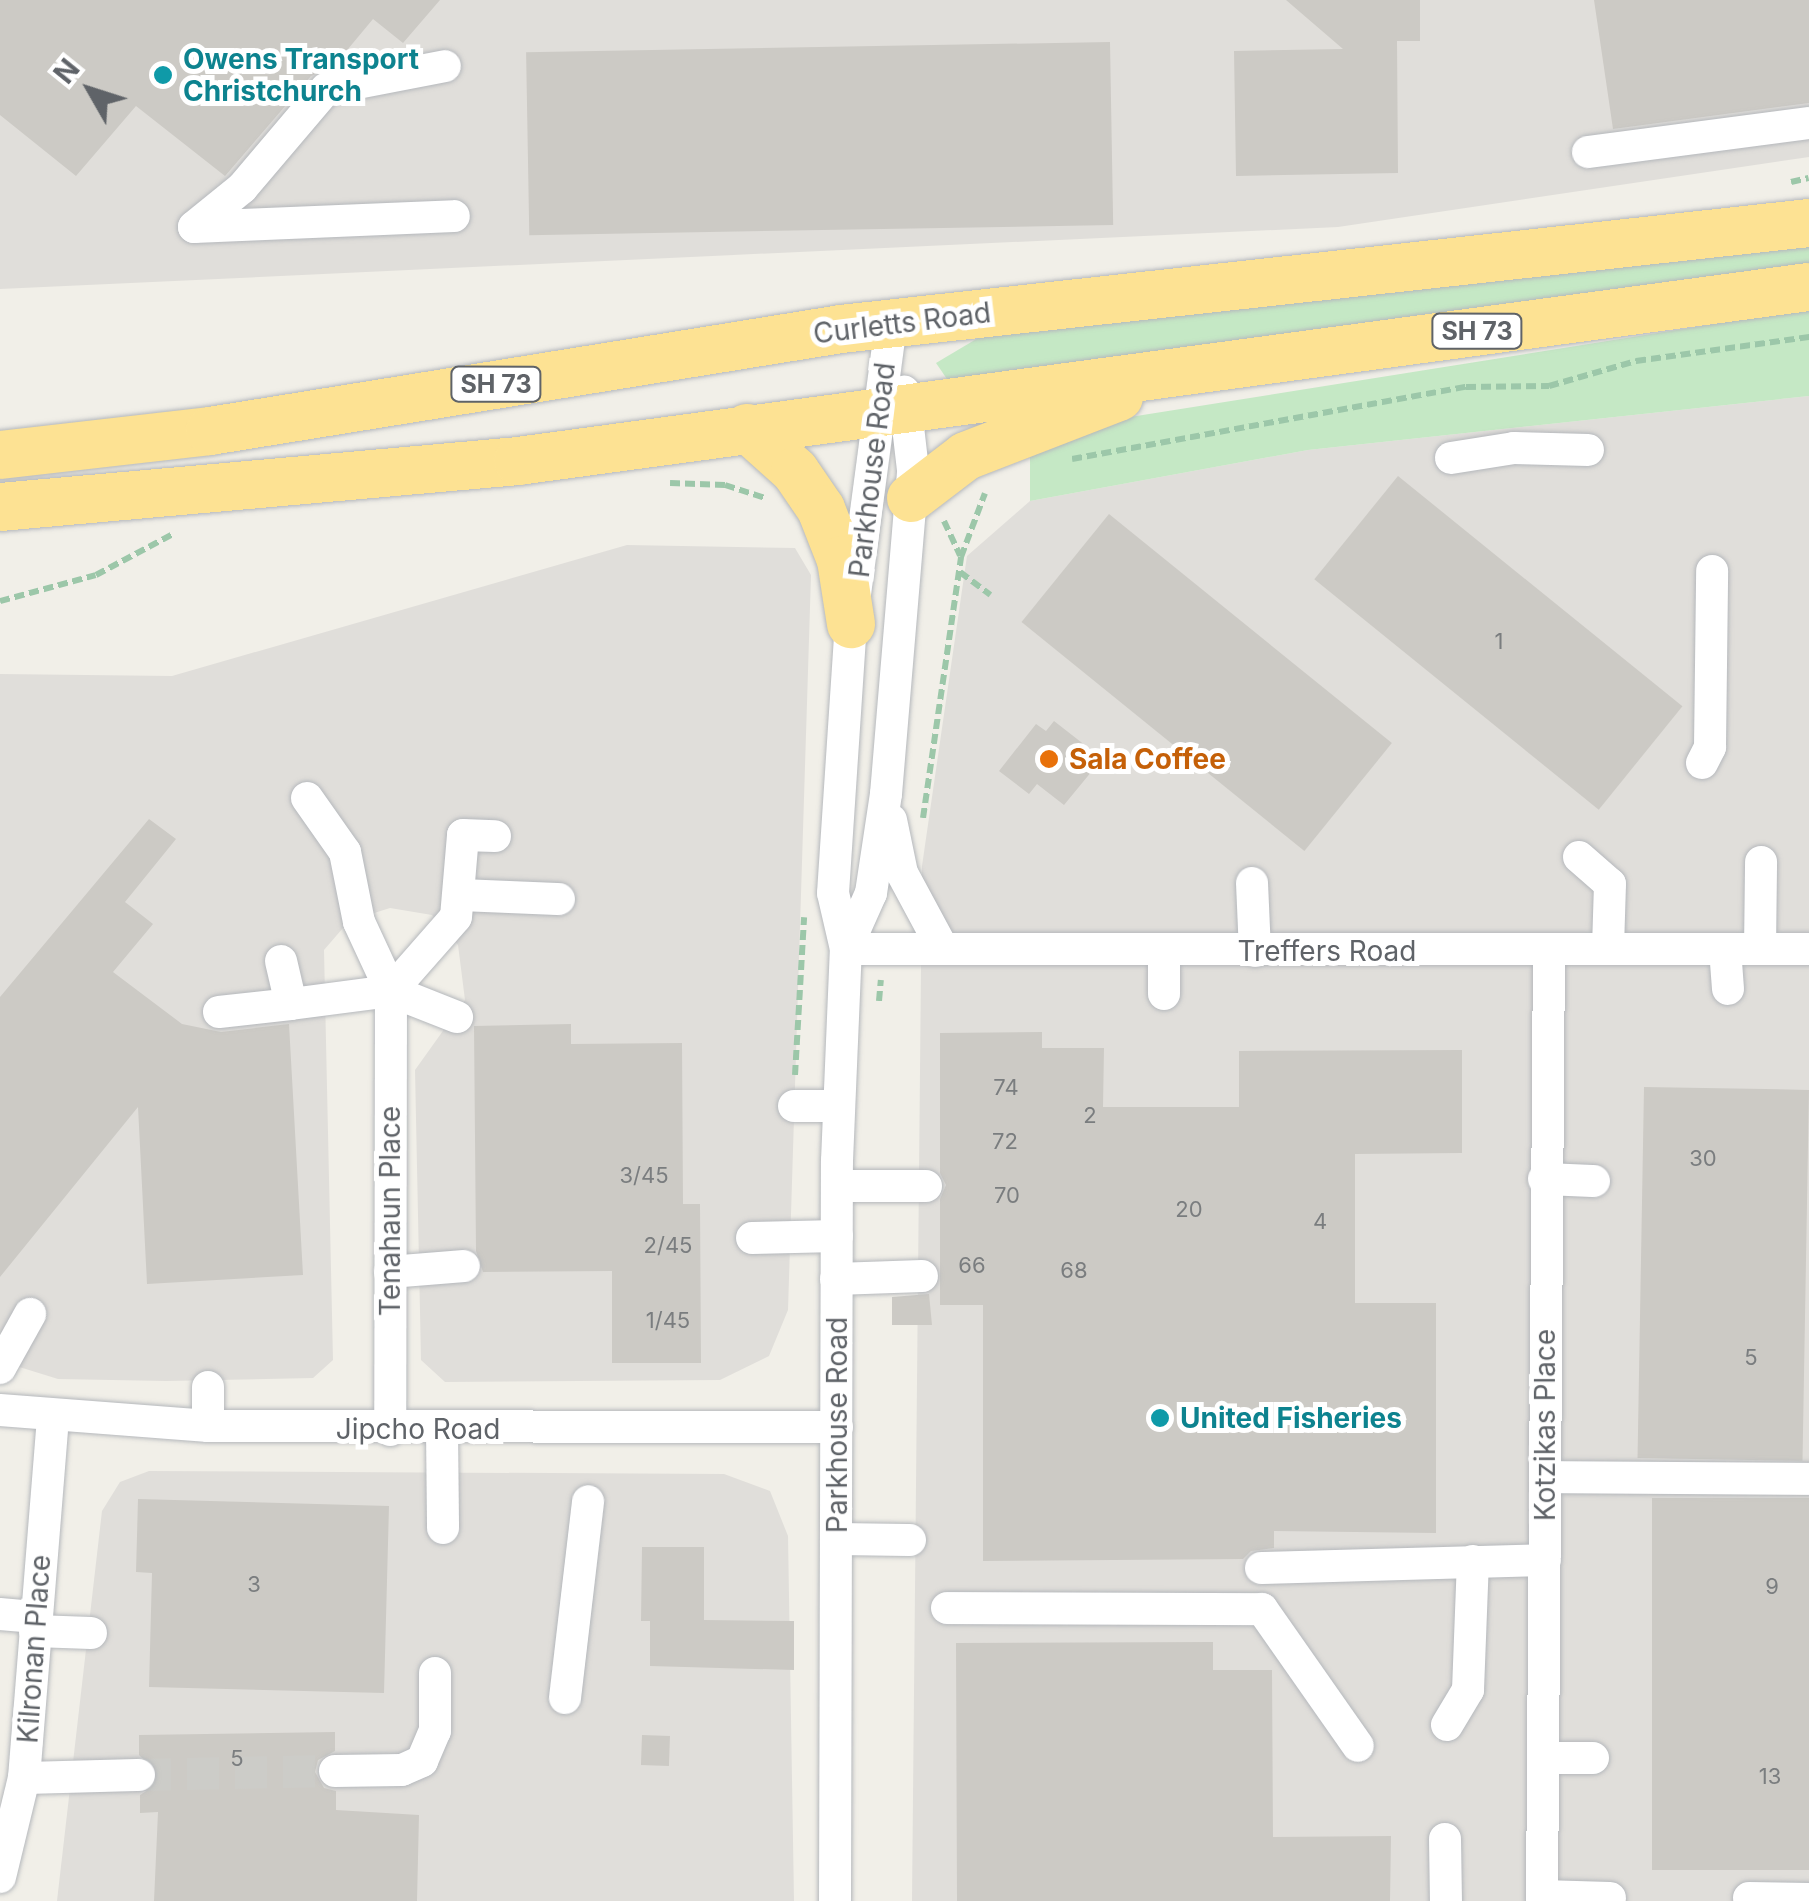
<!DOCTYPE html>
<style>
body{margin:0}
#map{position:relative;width:1809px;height:1901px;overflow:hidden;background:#f1efe8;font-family:Inter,sans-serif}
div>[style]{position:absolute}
.industrial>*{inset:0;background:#e0deda}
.green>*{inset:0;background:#c5e8c5}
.building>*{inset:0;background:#cccac5;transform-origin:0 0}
.minor-tunnel>*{height:32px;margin-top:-16px;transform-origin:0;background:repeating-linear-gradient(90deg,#ccccc8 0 32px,transparent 0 48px)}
.path>*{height:6px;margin-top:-3px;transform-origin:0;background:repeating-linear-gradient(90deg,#9cc7a9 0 10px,transparent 0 15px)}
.roads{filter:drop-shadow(0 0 2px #b5b8bc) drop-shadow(0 0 2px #b5b8bc)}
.minor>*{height:32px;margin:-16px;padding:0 16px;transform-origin:16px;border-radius:16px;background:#fff}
.highway>*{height:48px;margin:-24px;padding:0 24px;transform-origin:24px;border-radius:24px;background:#fde293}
.dots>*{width:28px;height:28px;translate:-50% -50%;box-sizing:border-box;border:5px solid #fff;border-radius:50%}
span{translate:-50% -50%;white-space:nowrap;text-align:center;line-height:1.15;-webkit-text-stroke:10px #fff;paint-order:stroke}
.number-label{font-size:22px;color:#7a7d7f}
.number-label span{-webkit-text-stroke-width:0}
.shield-label span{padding:2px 8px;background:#fff;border:2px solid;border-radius:8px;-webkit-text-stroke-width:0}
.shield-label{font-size:25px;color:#5f6368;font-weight:700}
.culture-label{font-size:28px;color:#0d838f;font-weight:700}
.left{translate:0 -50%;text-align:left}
.street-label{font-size:28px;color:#5f6368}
.food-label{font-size:28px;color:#c56008;font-weight:700}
.north{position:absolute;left:40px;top:40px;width:100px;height:100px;-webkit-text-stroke:8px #fff;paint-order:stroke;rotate:309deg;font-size:28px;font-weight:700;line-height:40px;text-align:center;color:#5f6368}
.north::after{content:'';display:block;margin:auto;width:35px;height:45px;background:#5f6368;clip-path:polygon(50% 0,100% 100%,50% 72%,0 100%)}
</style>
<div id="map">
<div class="industrial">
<i style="clip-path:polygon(0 0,1809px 0,1809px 157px,1338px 227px,0 289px)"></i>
<i style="clip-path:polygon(1809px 396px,1809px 1901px,912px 1901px,922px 866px,967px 556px,1030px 501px,1308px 450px)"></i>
<i style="clip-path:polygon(627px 545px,795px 548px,811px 575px,788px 1310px,769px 1356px,720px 1380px,445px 1382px,421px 1360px,415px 1070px,465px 1000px,458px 945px,432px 915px,390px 908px,349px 921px,324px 950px,333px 1360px,313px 1378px,166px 1381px,58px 1379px,0 1361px,0 674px,172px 676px)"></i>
<i style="clip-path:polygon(149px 1471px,724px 1474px,770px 1491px,788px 1536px,794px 1901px,57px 1901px,102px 1511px,120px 1482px)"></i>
</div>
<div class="green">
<i style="clip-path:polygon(1809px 242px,1809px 267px,949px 382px,936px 363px,978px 338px)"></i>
<i style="clip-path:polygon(1809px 309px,1809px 396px,1308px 450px,1030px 501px,1030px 449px,1105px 421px)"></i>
</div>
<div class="building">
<i style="clip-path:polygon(0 0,440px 0,403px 43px,373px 19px,333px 67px,311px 76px,225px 176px,136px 106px,76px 176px,0 115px)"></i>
<i style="clip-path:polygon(1286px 0,1420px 0,1420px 41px,1397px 41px,1398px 173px,1236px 176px,1234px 51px,1343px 49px)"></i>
<i style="clip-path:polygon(1594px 0,1809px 0,1809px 103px,1613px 129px)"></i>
<i style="left:1110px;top:42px;width:183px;height:584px;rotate:89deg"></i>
<i style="left:1398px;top:476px;width:366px;height:133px;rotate:39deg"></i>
<i style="left:1109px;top:514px;width:364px;height:139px;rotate:39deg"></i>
<i style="clip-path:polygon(1054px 721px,1095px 753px,1085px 766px,1092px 771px,1064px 805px,1037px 784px,1029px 794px,999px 771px,1036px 724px,1046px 731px)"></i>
<i style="clip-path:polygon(149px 819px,176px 839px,125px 902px,153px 924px,113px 972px,182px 1024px,221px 1032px,289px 1024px,303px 1275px,147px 1284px,138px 1107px,0 1277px,0 997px)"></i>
<i style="clip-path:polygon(571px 1024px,571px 1044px,682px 1043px,683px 1204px,700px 1204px,701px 1363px,612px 1363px,612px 1271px,483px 1272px,476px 1251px,474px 1026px)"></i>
<i style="clip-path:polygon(1042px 1032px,1042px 1048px,1104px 1048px,1103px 1107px,1239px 1107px,1239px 1051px,1462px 1050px,1462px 1153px,1355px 1154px,1355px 1303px,1436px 1303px,1436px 1533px,1274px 1531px,1274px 1548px,1251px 1551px,1243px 1559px,983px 1561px,983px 1305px,940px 1305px,940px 1199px,946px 1185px,940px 1173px,940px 1033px)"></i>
<i style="left:1644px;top:1087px;width:165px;height:371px;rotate:1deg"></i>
<i style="clip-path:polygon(929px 1294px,932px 1325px,892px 1325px,892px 1297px)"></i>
<i style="left:1652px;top:1498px;width:157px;height:372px"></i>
<i style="clip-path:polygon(138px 1499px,389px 1506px,384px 1693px,149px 1687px,152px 1573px,136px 1572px)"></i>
<i style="clip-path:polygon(642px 1547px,704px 1547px,704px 1620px,794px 1621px,794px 1670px,650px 1666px,650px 1621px,641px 1621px)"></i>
<i style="clip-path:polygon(1213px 1642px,1213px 1670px,1272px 1670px,1273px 1837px,1391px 1836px,1390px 1901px,957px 1901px,956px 1643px)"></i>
<i style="clip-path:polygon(335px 1732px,335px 1751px,318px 1760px,315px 1772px,324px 1788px,336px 1791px,336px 1810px,419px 1815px,417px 1901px,154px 1901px,158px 1812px,140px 1813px,140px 1795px,156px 1785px,159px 1774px,139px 1755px,139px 1735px)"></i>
<i style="left:642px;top:1735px;width:28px;height:30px;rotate:2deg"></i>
</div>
<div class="minor-tunnel">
<i style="left:139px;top:1775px;width:196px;rotate:-1.2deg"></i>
</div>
<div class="path">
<i style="left:1791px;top:182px;width:18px;rotate:-13deg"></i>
<i style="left:1072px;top:459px;width:401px;rotate:-10.4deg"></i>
<i style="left:1466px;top:387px;width:83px;rotate:-0.7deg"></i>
<i style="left:1549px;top:386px;width:91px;rotate:-16deg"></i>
<i style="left:1636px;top:361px;width:175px;rotate:-7.9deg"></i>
<i style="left:670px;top:483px;width:55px;rotate:2.1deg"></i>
<i style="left:725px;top:485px;width:42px;rotate:18deg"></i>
<i style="left:944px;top:521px;width:38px;rotate:65deg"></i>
<i style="left:960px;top:572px;width:38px;rotate:37deg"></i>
<i style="left:0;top:601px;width:99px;rotate:-15.2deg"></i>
<i style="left:96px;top:575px;width:89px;rotate:-28deg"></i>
<i style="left:923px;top:818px;width:264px;rotate:-81.7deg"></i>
<i style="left:961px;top:557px;width:68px;rotate:-69.4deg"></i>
<i style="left:879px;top:1001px;width:21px;rotate:-85deg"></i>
<i style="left:795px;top:1075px;width:158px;rotate:-86.7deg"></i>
</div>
<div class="roads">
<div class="minor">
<i style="left:1588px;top:152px;width:223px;rotate:-7.5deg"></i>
<i style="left:194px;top:227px;width:62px;rotate:-39.1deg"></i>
<i style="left:242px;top:188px;width:130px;rotate:-49.7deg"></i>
<i style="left:326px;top:89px;width:121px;rotate:-10.9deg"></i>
<i style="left:194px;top:227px;width:260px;rotate:-2.4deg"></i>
<i style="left:1451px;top:458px;width:64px;rotate:-9deg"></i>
<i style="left:1514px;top:448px;width:74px;rotate:1.5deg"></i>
<i style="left:1702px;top:763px;width:18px;rotate:-63deg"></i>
<i style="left:1710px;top:747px;width:176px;rotate:-89.3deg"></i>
<i style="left:307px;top:798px;width:66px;rotate:54.9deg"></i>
<i style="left:345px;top:852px;width:71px;rotate:78.7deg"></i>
<i style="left:359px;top:922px;width:76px;rotate:65.1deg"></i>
<i style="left:391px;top:991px;width:439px;rotate:90.1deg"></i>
<i style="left:891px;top:820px;width:54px;rotate:78.3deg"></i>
<i style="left:902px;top:873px;width:86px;rotate:61.7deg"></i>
<i style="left:1579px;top:857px;width:41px;rotate:41.1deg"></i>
<i style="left:1610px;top:884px;width:65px;rotate:91.8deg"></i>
<i style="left:1252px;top:883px;width:68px;rotate:87.5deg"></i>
<i style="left:459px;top:895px;width:100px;rotate:2.3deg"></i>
<i style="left:846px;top:949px;width:963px"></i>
<i style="left:846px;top:949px;width:61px;rotate:-65.9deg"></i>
<i style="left:871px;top:893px;width:100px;rotate:-81.4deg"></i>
<i style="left:886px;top:794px;width:325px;rotate:-85.2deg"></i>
<i style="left:913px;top:470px;width:79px;rotate:-96.6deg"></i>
<i style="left:1725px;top:949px;width:40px;rotate:85.7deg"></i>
<i style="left:1760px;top:949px;width:87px;rotate:-89.3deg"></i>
<i style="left:1164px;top:951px;width:43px;rotate:90deg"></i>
<i style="left:281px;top:961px;width:44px;rotate:76.9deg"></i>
<i style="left:291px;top:1004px;width:101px;rotate:-7.4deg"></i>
<i style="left:391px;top:991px;width:71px;rotate:21.5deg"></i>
<i style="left:391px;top:991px;width:98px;rotate:-48.7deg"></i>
<i style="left:456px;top:917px;width:82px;rotate:-85.1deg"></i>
<i style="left:463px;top:835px;width:32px;rotate:2deg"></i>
<i style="left:219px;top:1012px;width:72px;rotate:-6.3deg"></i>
<i style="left:794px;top:1106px;width:44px"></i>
<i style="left:1544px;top:1179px;width:50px;rotate:2.3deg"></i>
<i style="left:837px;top:1186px;width:89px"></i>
<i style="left:752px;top:1238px;width:85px;rotate:-1.3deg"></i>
<i style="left:390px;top:1272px;width:74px;rotate:-4.6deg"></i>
<i style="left:836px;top:1279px;width:86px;rotate:-2deg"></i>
<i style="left:0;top:1368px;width:62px;rotate:-60.9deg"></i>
<i style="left:208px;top:1387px;width:39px;rotate:90deg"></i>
<i style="left:0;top:1410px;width:209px;rotate:4.4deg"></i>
<i style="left:208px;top:1426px;width:629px;rotate:0.09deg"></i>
<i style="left:442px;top:1429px;width:99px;rotate:89.4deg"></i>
<i style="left:1545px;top:1477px;width:264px;rotate:0.4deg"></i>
<i style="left:836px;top:1539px;width:74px;rotate:0.8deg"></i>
<i style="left:1261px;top:1568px;width:284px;rotate:-1.6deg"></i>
<i style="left:947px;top:1608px;width:315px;rotate:0.2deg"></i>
<i style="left:1262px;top:1609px;width:167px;rotate:55deg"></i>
<i style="left:0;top:1614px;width:36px;rotate:5deg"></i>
<i style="left:35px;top:1631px;width:56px;rotate:2deg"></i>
<i style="left:565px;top:1698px;width:198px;rotate:-83.3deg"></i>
<i style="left:1447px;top:1725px;width:41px;rotate:-59deg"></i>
<i style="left:1468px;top:1690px;width:129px;rotate:-87.8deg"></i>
<i style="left:1543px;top:1758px;width:50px"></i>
<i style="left:335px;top:1771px;width:67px;rotate:-0.9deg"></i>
<i style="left:402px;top:1770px;width:22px;rotate:-24deg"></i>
<i style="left:422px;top:1761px;width:33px;rotate:-67deg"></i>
<i style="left:435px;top:1731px;width:58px;rotate:-90deg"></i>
<i style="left:24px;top:1778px;width:115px;rotate:-1.5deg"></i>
<i style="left:1445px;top:1839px;width:62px;rotate:89.1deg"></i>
<i style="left:0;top:1877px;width:102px;rotate:-76.4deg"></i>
<i style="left:24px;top:1778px;width:361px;rotate:-85.4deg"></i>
<i style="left:1542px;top:1896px;width:68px;rotate:1.7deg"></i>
<i style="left:1749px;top:1898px;width:60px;rotate:1deg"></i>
<i style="left:835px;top:1901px;width:740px;rotate:-89.85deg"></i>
<i style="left:837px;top:1161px;width:212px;rotate:-87.6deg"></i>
<i style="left:846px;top:949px;width:57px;rotate:-103.1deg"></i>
<i style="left:833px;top:893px;width:270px;rotate:-86.2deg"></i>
<i style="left:851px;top:624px;width:304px;rotate:-82.4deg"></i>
<i style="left:1542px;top:1901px;width:951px;rotate:-89.58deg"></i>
</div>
<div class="highway">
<i style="left:747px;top:428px;width:64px;rotate:41.9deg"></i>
<i style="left:795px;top:471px;width:46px;rotate:55.6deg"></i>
<i style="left:821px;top:509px;width:55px;rotate:68.6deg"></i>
<i style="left:841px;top:560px;width:65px;rotate:81.1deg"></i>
<i style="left:0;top:455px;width:211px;rotate:-6.5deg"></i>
<i style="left:210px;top:431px;width:639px;rotate:-9.18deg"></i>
<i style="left:841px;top:329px;width:974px;rotate:-6.25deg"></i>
<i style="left:911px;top:498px;width:69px;rotate:-37.4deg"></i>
<i style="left:966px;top:456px;width:164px;rotate:-21.1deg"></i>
<i style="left:0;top:507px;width:520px;rotate:-5.07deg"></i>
<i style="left:518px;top:461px;width:1303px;rotate:-7.68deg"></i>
</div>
</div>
<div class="dots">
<i style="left:163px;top:75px;background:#0f9aa8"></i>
<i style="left:1049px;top:759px;background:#e8710a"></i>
<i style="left:1160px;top:1418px;background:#0f9aa8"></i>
</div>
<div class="number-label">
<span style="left:1499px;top:642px">1</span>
<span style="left:1006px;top:1088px">74</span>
<span style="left:1090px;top:1116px">2</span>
<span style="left:1005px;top:1142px">72</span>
<span style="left:1703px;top:1159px">30</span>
<span style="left:644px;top:1176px">3/45</span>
<span style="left:1007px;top:1196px">70</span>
<span style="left:1189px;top:1210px">20</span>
<span style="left:1320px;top:1222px">4</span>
<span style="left:668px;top:1246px">2/45</span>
<span style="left:972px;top:1266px">66</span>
<span style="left:1074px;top:1271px">68</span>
<span style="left:668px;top:1321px">1/45</span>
<span style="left:1751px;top:1358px">5</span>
<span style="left:254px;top:1585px">3</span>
<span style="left:1772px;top:1587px">9</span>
<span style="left:237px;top:1759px">5</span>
<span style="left:1770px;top:1777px">13</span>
</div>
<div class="shield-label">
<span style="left:1477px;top:331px">SH 73</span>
<span style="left:496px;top:384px">SH 73</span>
</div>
<div class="culture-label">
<span class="left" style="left:183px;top:75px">Owens Transport<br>Christchurch</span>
<span class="left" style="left:1180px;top:1418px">United Fisheries</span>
</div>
<div class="street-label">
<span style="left:902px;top:323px;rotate:-7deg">Curletts Road</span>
<span style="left:872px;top:470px;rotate:-83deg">Parkhouse Road</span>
<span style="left:1327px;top:951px">Treffers Road</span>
<span style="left:390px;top:1211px;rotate:-90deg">Tenahaun Place</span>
<span style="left:837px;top:1425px;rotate:-90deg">Parkhouse Road</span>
<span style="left:1545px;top:1425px;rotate:-90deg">Kotzikas Place</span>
<span style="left:418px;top:1429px">Jipcho Road</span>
<span style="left:34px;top:1649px;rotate:-86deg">Kilronan Place</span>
</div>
<div class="food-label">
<span class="left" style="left:1069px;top:759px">Sala Coffee</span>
</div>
<div class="north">N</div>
</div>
